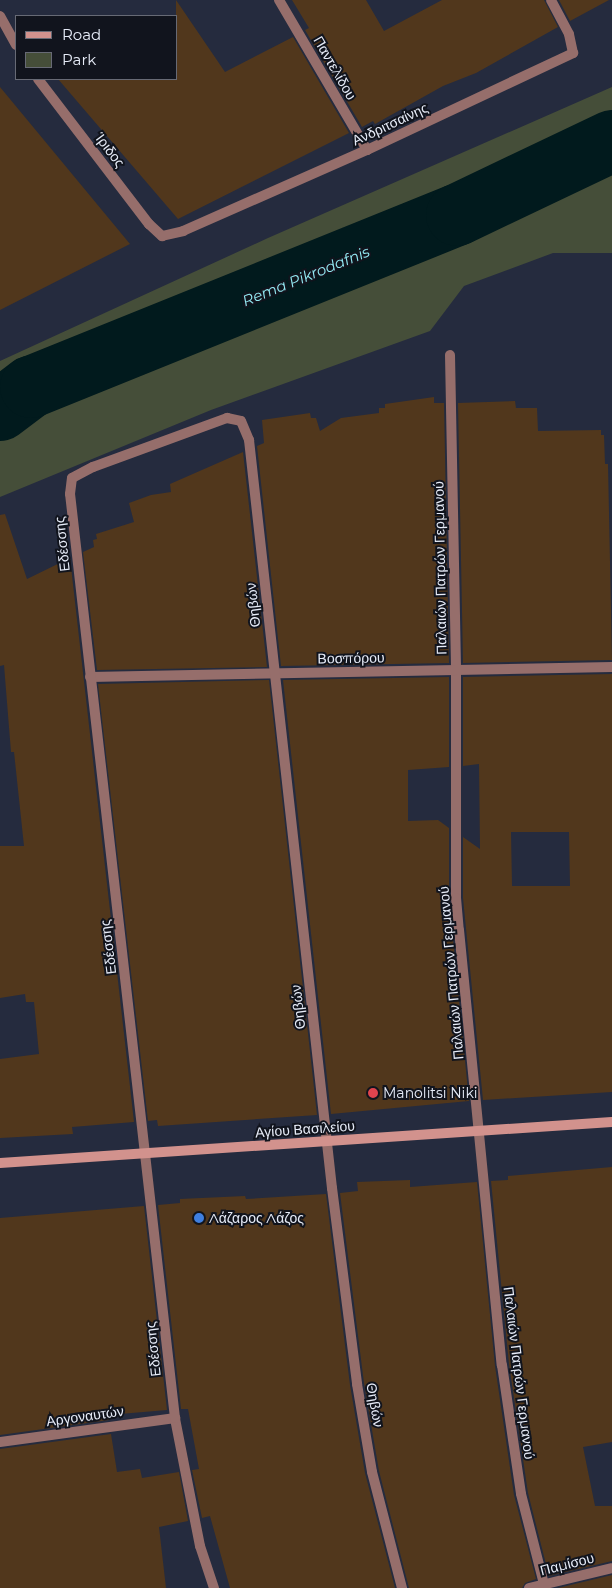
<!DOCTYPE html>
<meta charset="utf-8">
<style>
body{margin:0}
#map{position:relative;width:612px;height:1588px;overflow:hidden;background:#252b3e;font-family:Montserrat,sans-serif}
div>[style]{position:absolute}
.green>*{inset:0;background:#454e39}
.river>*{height:62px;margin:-31px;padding:0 31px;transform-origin:31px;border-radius:31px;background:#011a1d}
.building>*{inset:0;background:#51371c}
.lane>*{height:10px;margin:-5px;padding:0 5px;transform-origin:5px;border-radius:5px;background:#966e6b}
.street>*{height:10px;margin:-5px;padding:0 5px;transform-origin:5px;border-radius:5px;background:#966e6b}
.secondary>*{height:10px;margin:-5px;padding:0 5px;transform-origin:5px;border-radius:5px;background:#d2928d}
.dots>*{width:14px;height:14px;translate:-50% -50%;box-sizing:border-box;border:2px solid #11141d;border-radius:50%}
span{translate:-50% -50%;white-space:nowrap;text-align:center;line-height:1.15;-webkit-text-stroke:4px #11141d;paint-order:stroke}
.street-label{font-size:14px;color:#e7ecf8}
.poi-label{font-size:14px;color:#e7ecf8}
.left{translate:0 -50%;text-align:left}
.water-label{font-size:15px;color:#94ebf5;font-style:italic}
.legend{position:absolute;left:15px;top:15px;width:162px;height:65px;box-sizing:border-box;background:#11141d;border:1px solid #676a75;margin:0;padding:6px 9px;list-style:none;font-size:15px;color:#e7ecf8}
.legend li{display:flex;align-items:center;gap:10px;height:25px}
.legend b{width:25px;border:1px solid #676a75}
</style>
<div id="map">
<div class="green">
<i style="clip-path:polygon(612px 87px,612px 253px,553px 253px,464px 286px,430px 331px,211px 410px,0 497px,0 361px,268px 238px)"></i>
</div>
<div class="river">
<i style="left:0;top:410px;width:39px;rotate:-37deg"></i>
<i style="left:31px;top:387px;width:459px;rotate:-22deg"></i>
<i style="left:457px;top:215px;width:172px;rotate:-25.5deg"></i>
</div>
<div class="building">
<i style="clip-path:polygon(176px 0,225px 72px,293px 37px,349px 133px,178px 219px,58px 79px,176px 79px)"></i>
<i style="clip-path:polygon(292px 0,366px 0,384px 31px,442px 0,544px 0,558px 27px,476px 73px,443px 86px,375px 124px,373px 121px,362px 127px,305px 30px,309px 28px)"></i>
<i style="clip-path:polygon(559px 0,609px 0,570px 21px)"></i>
<i style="clip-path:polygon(0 87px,130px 244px,0 310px)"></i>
<i style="clip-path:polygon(434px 397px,434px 403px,444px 403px,449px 663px,281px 666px,257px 446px,264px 443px,262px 420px,310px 413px,311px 418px,316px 418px,320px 431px,341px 418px,379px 413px,379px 408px,385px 408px,385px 404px)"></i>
<i style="clip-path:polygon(515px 401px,516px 408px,537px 408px,538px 431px,601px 430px,601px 435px,604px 435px,605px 464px,608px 464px,612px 660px,463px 663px,458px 403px)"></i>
<i style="clip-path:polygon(243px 452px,267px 667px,97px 670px,83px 552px,94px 547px,93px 540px,97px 539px,96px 534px,134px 522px,129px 503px,151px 495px,171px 492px,170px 484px)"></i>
<i style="clip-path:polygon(5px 514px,27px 579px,70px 558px,134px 1122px,72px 1127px,73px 1134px,0 1138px,0 1059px,39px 1054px,34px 1002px,26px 1002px,25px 994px,0 998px,0 846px,24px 846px,14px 752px,11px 752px,4px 665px,0 666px,0 515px)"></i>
<i style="clip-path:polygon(evenodd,612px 674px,612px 1092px,483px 1100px,463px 898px,463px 837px,480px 849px,479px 764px,463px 766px,463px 677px,612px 674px,511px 832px,569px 832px,570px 886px,512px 886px,511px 832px)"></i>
<i style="clip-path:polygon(449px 677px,449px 767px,408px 770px,408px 821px,438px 820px,449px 828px,449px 899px,469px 1101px,331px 1114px,283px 680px)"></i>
<i style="clip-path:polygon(269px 680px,317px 1115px,158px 1126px,157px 1120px,148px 1121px,98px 684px)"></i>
<i style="clip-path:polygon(612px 1167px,612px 1442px,583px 1447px,595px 1506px,612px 1506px,612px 1561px,549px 1576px,528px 1493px,509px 1364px,491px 1181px,508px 1180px,508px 1176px)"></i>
<i style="clip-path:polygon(410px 1180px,410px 1187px,477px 1182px,495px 1366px,514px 1495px,536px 1579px,525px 1583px,522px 1588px,409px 1588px,379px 1471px,364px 1383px,340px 1193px,358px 1191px,357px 1182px)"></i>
<i style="clip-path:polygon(326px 1194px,350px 1385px,365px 1473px,395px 1588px,230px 1588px,210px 1516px,202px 1518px,192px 1470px,199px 1469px,188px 1409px,181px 1409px,158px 1205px,180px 1203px,180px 1199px,245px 1196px,246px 1199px)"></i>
<i style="clip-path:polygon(144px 1206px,167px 1410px,108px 1415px,109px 1420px,0 1435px,0 1218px)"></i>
<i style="clip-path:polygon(111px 1434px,117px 1472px,140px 1469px,142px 1478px,179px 1472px,188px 1521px,159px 1527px,166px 1588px,0 1588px,0 1449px)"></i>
<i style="clip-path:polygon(612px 1575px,612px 1588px,558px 1588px)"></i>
</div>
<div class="lane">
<i style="left:0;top:1442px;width:177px;rotate:-7.8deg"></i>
</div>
<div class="street">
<i style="left:279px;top:0;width:174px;rotate:59.6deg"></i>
<i style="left:0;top:16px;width:33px;rotate:61deg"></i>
<i style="left:38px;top:79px;width:183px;rotate:52.6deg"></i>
<i style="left:149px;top:224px;width:18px;rotate:43deg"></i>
<i style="left:162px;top:236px;width:22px;rotate:-13deg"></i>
<i style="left:183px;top:231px;width:201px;rotate:-23.8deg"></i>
<i style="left:367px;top:150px;width:228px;rotate:-25.2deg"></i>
<i style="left:573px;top:53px;width:19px;rotate:-102deg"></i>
<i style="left:569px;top:34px;width:38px;rotate:-118deg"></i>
<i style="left:450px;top:355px;width:315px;rotate:88.9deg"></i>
<i style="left:456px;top:670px;width:228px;rotate:90deg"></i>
<i style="left:456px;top:898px;width:32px;rotate:85deg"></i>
<i style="left:459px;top:930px;width:437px;rotate:84.4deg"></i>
<i style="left:502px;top:1365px;width:130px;rotate:81.6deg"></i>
<i style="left:521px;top:1494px;width:93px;rotate:75.7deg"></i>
<i style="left:90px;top:677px;width:522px;rotate:-1.1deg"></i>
<i style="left:214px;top:1588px;width:44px;rotate:-108.4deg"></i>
<i style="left:200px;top:1546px;width:130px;rotate:-101.1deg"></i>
<i style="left:175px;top:1418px;width:930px;rotate:-96.48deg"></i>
<i style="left:70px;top:494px;width:16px;rotate:-83deg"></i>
<i style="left:72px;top:478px;width:24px;rotate:-28deg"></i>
<i style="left:93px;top:467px;width:143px;rotate:-20.1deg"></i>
<i style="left:227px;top:418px;width:14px;rotate:12deg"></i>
<i style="left:241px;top:421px;width:21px;rotate:67deg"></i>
<i style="left:249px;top:440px;width:753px;rotate:83.67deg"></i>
<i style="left:332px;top:1188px;width:198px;rotate:82.7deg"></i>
<i style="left:357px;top:1384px;width:89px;rotate:80.3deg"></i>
<i style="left:372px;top:1472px;width:120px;rotate:75.5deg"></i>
<i style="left:529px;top:1588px;width:85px;rotate:-13.5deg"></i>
</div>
<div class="secondary">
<i style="left:0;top:1163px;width:613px;rotate:-3.83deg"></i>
</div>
<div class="dots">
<i style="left:373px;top:1093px;background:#e0444e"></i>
<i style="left:199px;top:1218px;background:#3f7fe0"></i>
</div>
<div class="street-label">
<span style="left:335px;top:68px;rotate:60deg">Παντελίδου</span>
<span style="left:390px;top:124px;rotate:-25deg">Ανδριτσαίνης</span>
<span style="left:110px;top:150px;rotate:53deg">Ίριδος</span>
<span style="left:62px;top:544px;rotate:-96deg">Εδέσσης</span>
<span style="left:440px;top:568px;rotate:-91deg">Παλαιών Πατρών Γερμανού</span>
<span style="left:253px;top:605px;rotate:-96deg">Θηβών</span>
<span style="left:351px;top:658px;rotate:-1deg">Βοσπόρου</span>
<span style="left:108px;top:947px;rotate:-97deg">Εδέσσης</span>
<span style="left:451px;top:973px;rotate:-95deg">Παλαιών Πατρών Γερμανού</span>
<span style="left:298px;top:1007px;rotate:-96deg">Θηβών</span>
<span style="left:305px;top:1129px;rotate:-4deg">Αγίου Βασιλείου</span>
<span style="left:153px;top:1349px;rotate:-96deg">Εδέσσης</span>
<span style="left:519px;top:1373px;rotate:83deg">Παλαιών Πατρών Γερμανού</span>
<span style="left:375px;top:1405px;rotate:80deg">Θηβών</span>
<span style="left:85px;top:1416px;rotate:-8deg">Αργοναυτών</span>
<span style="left:567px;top:1564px;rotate:-14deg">Παμίσου</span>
</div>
<div class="poi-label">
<span class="left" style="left:383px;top:1093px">Manolitsi Niki</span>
<span class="left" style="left:209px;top:1218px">Λάζαρος Λάζος</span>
</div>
<div class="water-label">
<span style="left:306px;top:276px;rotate:-22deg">Rema Pikrodafnis</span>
</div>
<ul class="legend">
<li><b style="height:6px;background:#d2928d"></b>Road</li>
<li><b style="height:14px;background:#454e39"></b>Park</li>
</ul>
</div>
